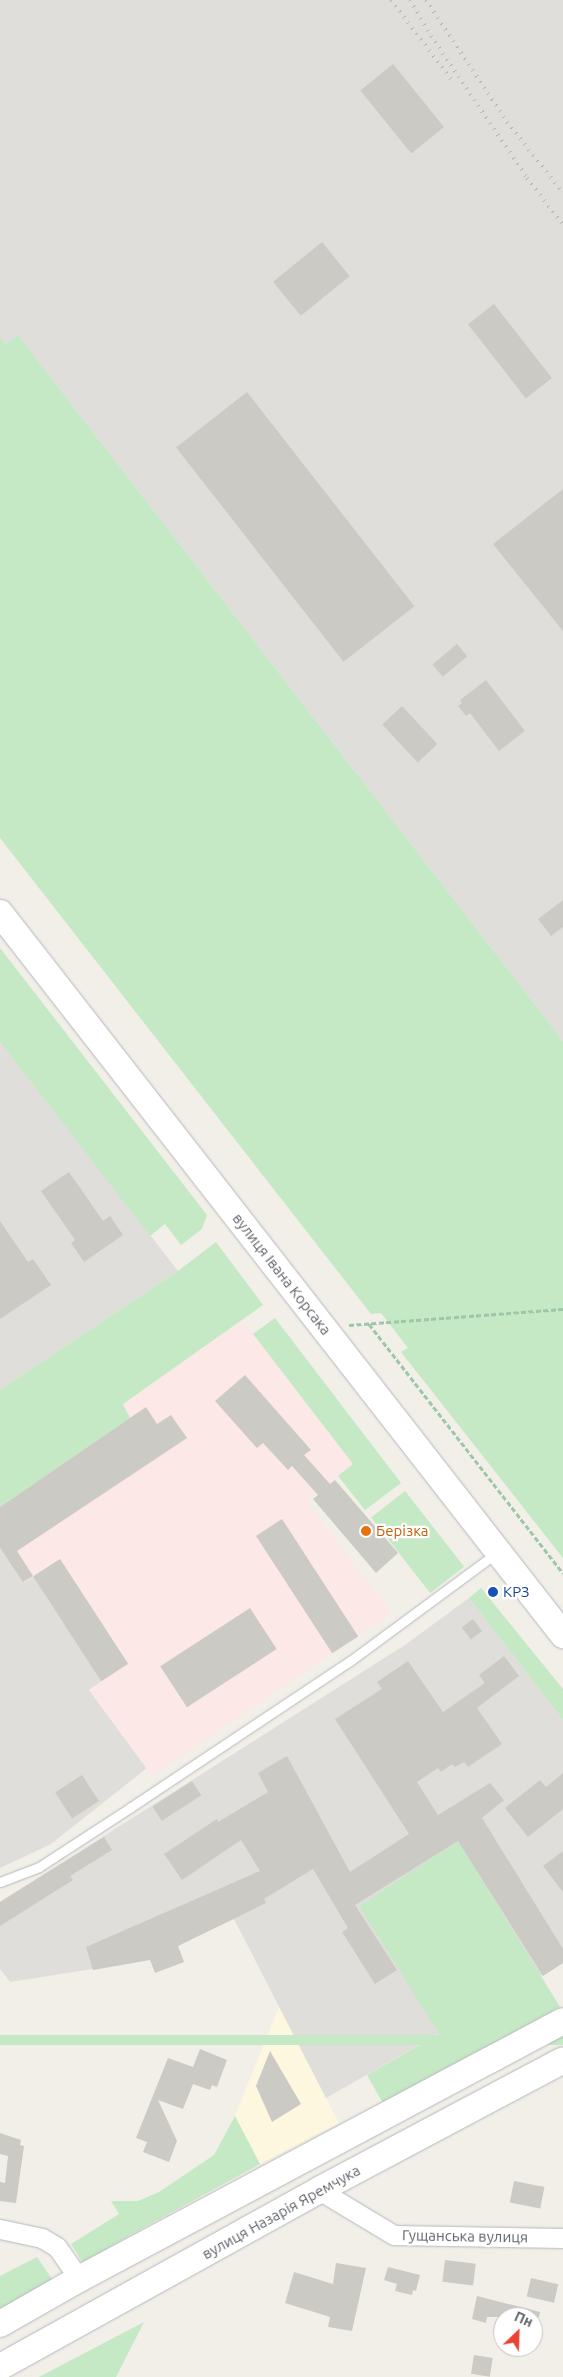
<!DOCTYPE html>
<meta charset="utf-8">
<style>
body{margin:0}
#map{position:relative;width:563px;height:2377px;overflow:hidden;background:#f1efe8;font-family:Ubuntu,sans-serif}
div>[style]{position:absolute}
.commercial>*{inset:0;background:#fef7e0}
.industrial>*{inset:0;background:#e0deda}
.medical>*{inset:0;background:#fce8e6}
.green>*{inset:0;background:#c5e8c5;transform-origin:0 0}
.building>*{inset:0;background:#cccac5;transform-origin:0 0}
.path>*{height:3px;margin-top:-1.5px;transform-origin:0;background:repeating-linear-gradient(90deg,#9cc7a9 0 5px,transparent 0 7.5px)}
.roads{filter:drop-shadow(0 0 1px #b5b8bc) drop-shadow(0 0 1px #b5b8bc)}
.lane>*{height:9px;margin:-4.5px;padding:0 4.5px;transform-origin:4.5px;border-radius:4.5px;background:#fff}
.street>*{height:19px;margin:-9.5px;padding:0 9.5px;transform-origin:9.5px;border-radius:9.5px;background:#fff}
.secondary>*{height:26px;margin:-13px;padding:0 13px;transform-origin:13px;border-radius:13px;background:#fff}
.rail>*{height:4px;margin-top:-2px;transform-origin:0;background:repeating-linear-gradient(90deg,#b6b7b8 0 1px,transparent 0 7px)}
.dots>*{width:14px;height:14px;translate:-50% -50%;box-sizing:border-box;border:2px solid #fff;border-radius:50%}
span{translate:-50% -50%;white-space:nowrap;text-align:center;line-height:1.15;-webkit-text-stroke:4.5px #fff;paint-order:stroke}
.street-label{font-size:15px;color:#5f6368}
.food-label{font-size:15px;color:#c56008}
.left{translate:0 -50%;text-align:left}
.transit-label{font-size:15px;color:#164399}
.north{position:absolute;left:493px;top:2307px;width:50px;height:50px;box-sizing:border-box;background:#fff;border:1px solid #bfc1c3;border-radius:50%;rotate:24deg;font-size:14px;font-weight:700;line-height:20px;text-align:center;color:#5f6368}
.north::after{content:'';display:block;margin:auto;width:18px;height:22px;background:#ea4335;clip-path:polygon(50% 0,100% 100%,50% 72%,0 100%)}
</style>
<div id="map">
<div class="commercial">
<i style="clip-path:polygon(279px 2007px,339px 2123px,260px 2164px,235px 2116px)"></i>
</div>
<div class="industrial">
<i style="clip-path:polygon(0 0,563px 0,563px 1041px,18px 335px,6px 344px,0 337px)"></i>
<i style="clip-path:polygon(0 1042px,178px 1271px,0 1390px)"></i>
<i style="clip-path:polygon(0 1548px,24px 1582px,60px 1559px,128px 1664px,89px 1690px,147px 1768px,51px 1844px,0 1868px)"></i>
<i style="clip-path:polygon(469px 1598px,563px 1720px,563px 1963px,326px 2098px,234px 1919px,143px 1961px,10px 1982px,0 1969px,0 1902px,405px 1645px)"></i>
</div>
<div class="medical">
<i style="clip-path:polygon(242px 1321px,353px 1464px,306px 1501px,391px 1613px,152px 1776px,89px 1690px,128px 1663px,60px 1559px,24px 1582px,0 1548px,0 1507px,130px 1418px,123px 1404px)"></i>
</div>
<div class="green">
<i style="clip-path:polygon(18px 335px,563px 1041px,563px 1558px,401px 1352px,408px 1348px,381px 1313px,371px 1314px,0 838px,0 337px,6px 344px)"></i>
<i style="clip-path:polygon(0 948px,207px 1215px,202px 1229px,181px 1245px,165px 1224px,150px 1236px,0 1042px)"></i>
<i style="clip-path:polygon(216px 1242px,263px 1305px,123px 1404px,130px 1418px,0 1507px,0 1390px,178px 1271px)"></i>
<i style="clip-path:polygon(275px 1318px,401px 1483px,365px 1510px,338px 1476px,353px 1464px,253px 1334px)"></i>
<i style="left:405px;top:1491px;width:96px;height:43px;rotate:52deg"></i>
<i style="clip-path:polygon(481px 1588px,563px 1689px,563px 1720px,469px 1598px)"></i>
<i style="clip-path:polygon(458px 1841px,560px 2007px,384px 2105px,367px 2075px,439px 2034px,359px 1906px)"></i>
<i style="left:563px;top:2035px;width:10px;height:642px;rotate:90deg"></i>
<i style="clip-path:polygon(235px 2116px,260px 2164px,132px 2234px,83px 2263px,71px 2244px,119px 2214px,111px 2201px,138px 2201px,159px 2192px,214px 2155px)"></i>
<i style="clip-path:polygon(37px 2257px,54px 2282px,0 2311px,0 2276px)"></i>
<i style="clip-path:polygon(144px 2322px,116px 2377px,39px 2377px)"></i>
</div>
<div class="building">
<i style="left:393px;top:64px;width:81px;height:42px;rotate:51deg"></i>
<i style="left:322px;top:242px;width:44px;height:63px;rotate:51deg"></i>
<i style="left:494px;top:304px;width:94px;height:33px;rotate:52deg"></i>
<i style="left:247px;top:392px;width:272px;height:90px;rotate:52deg"></i>
<i style="clip-path:polygon(563px 489px,563px 631px,493px 544px)"></i>
<i style="left:457px;top:644px;width:16px;height:32px;rotate:50deg"></i>
<i style="clip-path:polygon(486px 680px,525px 731px,499px 751px,470px 713px,466px 716px,458px 706px,462px 703px,460px 700px)"></i>
<i style="left:402px;top:706px;width:52px;height:27px;rotate:47deg"></i>
<i style="clip-path:polygon(563px 900px,563px 927px,551px 936px,538px 919px)"></i>
<i style="clip-path:polygon(69px 1172px,103px 1221px,110px 1216px,123px 1235px,84px 1262px,71px 1243px,75px 1240px,41px 1191px)"></i>
<i style="clip-path:polygon(0 1221px,28px 1262px,33px 1259px,51px 1285px,0 1319px)"></i>
<i style="clip-path:polygon(245px 1375px,311px 1450px,304px 1455px,330px 1484px,335px 1480px,398px 1553px,376px 1573px,313px 1499px,318px 1495px,292px 1466px,288px 1470px,263px 1443px,257px 1448px,215px 1401px)"></i>
<i style="clip-path:polygon(146px 1407px,157px 1424px,171px 1415px,187px 1438px,17px 1551px,33px 1576px,23px 1582px,0 1548px,0 1507px)"></i>
<i style="left:282px;top:1519px;width:140px;height:31px;rotate:57deg"></i>
<i style="left:60px;top:1559px;width:125px;height:32px;rotate:57deg"></i>
<i style="left:250px;top:1608px;width:49px;height:107px;rotate:57deg"></i>
<i style="left:473px;top:1619px;width:15px;height:14px;rotate:53deg"></i>
<i style="clip-path:polygon(504px 1656px,519px 1676px,477px 1708px,502px 1744px,468px 1767px,464px 1762px,455px 1767px,452px 1764px,441px 1772px,438px 1768px,417px 1782px,438px 1815px,490px 1783px,504px 1800px,482px 1818px,563px 1949px,563px 1963px,543px 1976px,458px 1841px,355px 1905px,397px 1970px,375px 1984px,342px 1932px,348px 1928px,313px 1869px,264px 1899px,266px 1903px,178px 1946px,184px 1962px,155px 1973px,150px 1960px,93px 1970px,86px 1947px,260px 1871px,241px 1840px,182px 1880px,164px 1854px,217px 1819px,218px 1822px,268px 1792px,258px 1773px,287px 1756px,350px 1872px,409px 1834px,335px 1719px,382px 1689px,377px 1682px,408px 1661px,443px 1712px,485px 1683px,479px 1675px)"></i>
<i style="clip-path:polygon(563px 1773px,563px 1809px,528px 1837px,505px 1808px,540px 1780px,546px 1787px)"></i>
<i style="left:82px;top:1775px;width:31px;height:32px;rotate:57deg"></i>
<i style="left:192px;top:1781px;width:17px;height:47px;rotate:57deg"></i>
<i style="clip-path:polygon(104px 1837px,112px 1850px,70px 1876px,73px 1880px,0 1926px,0 1902px)"></i>
<i style="clip-path:polygon(563px 1851px,563px 1892px,543px 1866px)"></i>
<i style="clip-path:polygon(200px 2049px,227px 2060px,217px 2087px,212px 2085px,210px 2090px,193px 2084px,183px 2109px,158px 2100px,177px 2141px,169px 2162px,143px 2152px,147px 2142px,136px 2138px,168px 2058px,193px 2067px)"></i>
<i style="clip-path:polygon(270px 2051px,301px 2104px,272px 2122px,256px 2086px)"></i>
<i style="clip-path:polygon(0 2133px,21px 2140px,20px 2145px,24px 2146px,16px 2203px,0 2201px,0 2182px,5px 2183px,8px 2156px,0 2154px)"></i>
<i style="left:514px;top:2181px;width:31px;height:22px;rotate:11deg"></i>
<i style="left:445px;top:2260px;width:31px;height:22px;rotate:7deg"></i>
<i style="clip-path:polygon(336px 2263px,366px 2268px,352px 2331px,328px 2327px,330px 2317px,285px 2303px,294px 2272px,333px 2284px)"></i>
<i style="clip-path:polygon(388px 2267px,420px 2275px,416px 2291px,413px 2290px,412px 2295px,395px 2291px,397px 2284px,384px 2280px)"></i>
<i style="left:531px;top:2278px;width:28px;height:19px;rotate:13deg"></i>
<i style="clip-path:polygon(477px 2296px,540px 2312px,539px 2317px,487px 2317px,486px 2323px,472px 2319px)"></i>
<i style="left:474px;top:2355px;width:19px;height:19px;rotate:9deg"></i>
</div>
<div class="path">
<i style="left:369px;top:1324px;width:316px;rotate:52.1deg"></i>
<i style="left:349px;top:1325px;width:215px;rotate:-4.3deg"></i>
</div>
<div class="roads">
<div class="lane">
<i style="left:0;top:1882px;width:42px;rotate:-21deg"></i>
<i style="left:39px;top:1867px;width:110px;rotate:-33.1deg"></i>
<i style="left:131px;top:1807px;width:263px;rotate:-33.7deg"></i>
<i style="left:350px;top:1661px;width:180px;rotate:-36.4deg"></i>
</div>
<div class="street">
<i style="left:319px;top:2190px;width:87px;rotate:31deg"></i>
<i style="left:394px;top:2235px;width:169px;rotate:1deg"></i>
<i style="left:0;top:2229px;width:43px;rotate:12.1deg"></i>
<i style="left:42px;top:2238px;width:17px;rotate:31deg"></i>
<i style="left:57px;top:2247px;width:39px;rotate:55deg"></i>
</div>
<div class="secondary">
<i style="left:0;top:913px;width:916px;rotate:52.05deg"></i>
<i style="left:0;top:2324px;width:91px;rotate:-29.7deg"></i>
<i style="left:79px;top:2279px;width:548px;rotate:-28.06deg"></i>
<i style="left:0;top:2367px;width:365px;rotate:-29deg"></i>
<i style="left:319px;top:2190px;width:276px;rotate:-28deg"></i>
</div>
</div>
<div class="rail">
<i style="left:391px;top:0;width:104px;rotate:52.8deg"></i>
<i style="left:410px;top:0;width:42px;rotate:59.7deg"></i>
<i style="left:431px;top:36px;width:171px;rotate:55.9deg"></i>
<i style="left:527px;top:178px;width:59px;rotate:52.5deg"></i>
<i style="left:426px;top:0;width:146px;rotate:56.4deg"></i>
<i style="left:507px;top:122px;width:90px;rotate:51.7deg"></i>
</div>
<div class="dots">
<i style="left:366px;top:1531px;background:#e8710a"></i>
<i style="left:493px;top:1592px;background:#1a4fb4"></i>
</div>
<div class="street-label">
<span style="left:282px;top:1274px;rotate:52deg">вулиця Івана Корсака</span>
<span style="left:281px;top:2212px;rotate:-29deg">вулиця Назарія Яремчука</span>
<span style="left:465px;top:2236px;rotate:1deg">Гущанська вулиця</span>
</div>
<div class="food-label">
<span class="left" style="left:376px;top:1531px">Берізка</span>
</div>
<div class="transit-label">
<span class="left" style="left:503px;top:1592px">КРЗ</span>
</div>
<div class="north">Пн</div>
</div>
